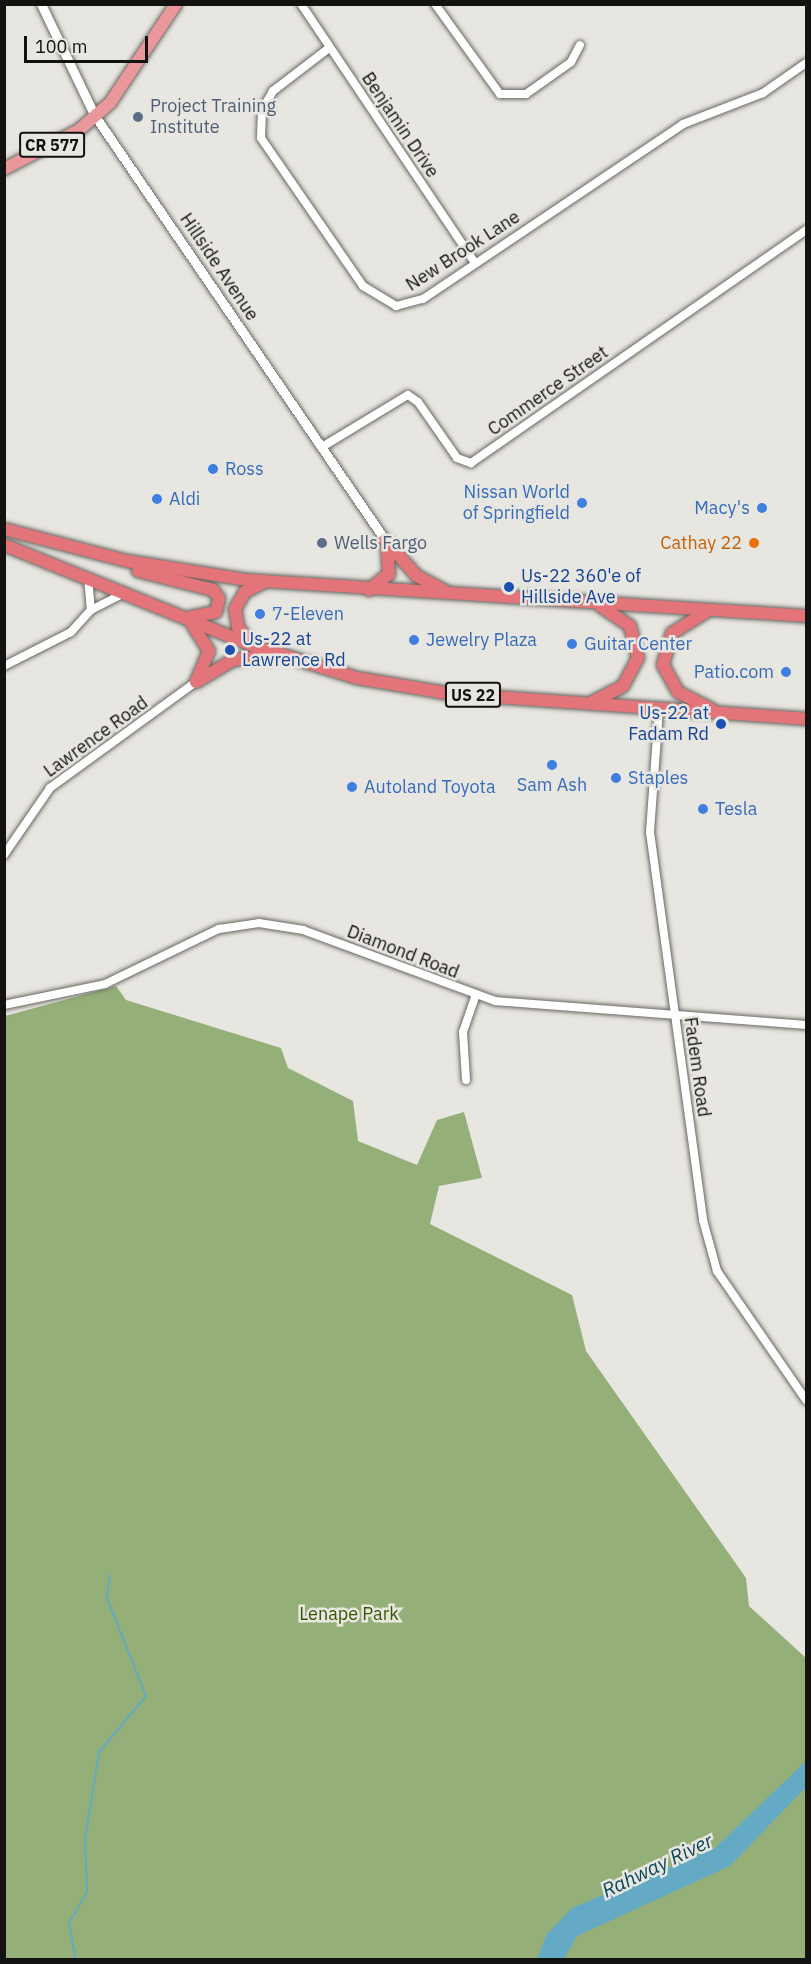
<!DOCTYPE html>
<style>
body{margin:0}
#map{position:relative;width:811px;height:1964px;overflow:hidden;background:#e8e6e0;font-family:"IBM Plex Sans",sans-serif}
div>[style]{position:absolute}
.forest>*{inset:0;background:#95af79}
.water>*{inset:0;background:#64aac4}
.stream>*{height:2px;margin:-1px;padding:0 1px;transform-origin:1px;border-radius:1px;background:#64aac4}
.roads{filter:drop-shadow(0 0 2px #696762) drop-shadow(0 0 2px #696762)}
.minor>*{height:8px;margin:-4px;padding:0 4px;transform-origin:4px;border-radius:4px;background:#fff}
.tertiary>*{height:9px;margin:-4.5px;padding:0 4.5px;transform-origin:4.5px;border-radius:4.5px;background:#fff}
.primary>*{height:12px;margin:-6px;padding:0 6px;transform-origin:6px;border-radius:6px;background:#e9979b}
.trunk>*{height:12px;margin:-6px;padding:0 6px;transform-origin:6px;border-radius:6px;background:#e2747a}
.dots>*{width:16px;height:16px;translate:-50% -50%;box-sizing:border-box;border:3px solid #e8e6e0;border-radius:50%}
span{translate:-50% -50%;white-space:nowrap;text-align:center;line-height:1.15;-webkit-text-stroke:5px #e8e6e0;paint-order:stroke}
.shield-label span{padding:2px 4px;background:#e8e6e0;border:2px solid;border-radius:4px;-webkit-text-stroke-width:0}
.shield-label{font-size:16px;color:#131210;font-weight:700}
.service-label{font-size:18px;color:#4e5e75}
.left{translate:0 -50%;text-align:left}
.street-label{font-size:18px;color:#131210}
.shop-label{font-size:18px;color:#366cbe}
.right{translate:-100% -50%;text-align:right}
.food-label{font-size:18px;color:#c56008}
.transit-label{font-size:18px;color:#164399}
.park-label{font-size:18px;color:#385500}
.water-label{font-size:20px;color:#0a485b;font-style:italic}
.frame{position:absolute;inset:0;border:6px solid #131210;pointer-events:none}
.scale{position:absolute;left:24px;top:36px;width:124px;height:27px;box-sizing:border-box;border:3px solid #131210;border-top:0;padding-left:8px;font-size:18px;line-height:21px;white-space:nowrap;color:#131210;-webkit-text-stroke:4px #e8e6e0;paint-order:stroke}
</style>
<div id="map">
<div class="forest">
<i style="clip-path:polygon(116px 986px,126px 1000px,281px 1048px,288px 1068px,353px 1101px,358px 1141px,417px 1165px,437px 1120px,464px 1112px,482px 1178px,439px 1186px,430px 1224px,572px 1295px,586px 1351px,746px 1578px,749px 1606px,806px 1658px,806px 1959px,5px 1960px,5px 1016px)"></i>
</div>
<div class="water">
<i style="clip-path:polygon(806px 1761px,806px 1787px,730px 1866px,577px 1936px,564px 1959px,537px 1959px,547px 1934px,572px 1908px,715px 1848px)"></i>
</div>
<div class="stream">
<i style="left:76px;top:1960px;width:38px;rotate:-101deg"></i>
<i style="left:69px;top:1923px;width:36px;rotate:-60deg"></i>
<i style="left:87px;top:1892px;width:52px;rotate:-92.2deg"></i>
<i style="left:85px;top:1840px;width:89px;rotate:-81deg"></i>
<i style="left:99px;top:1752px;width:73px;rotate:-50deg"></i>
<i style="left:146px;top:1696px;width:105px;rotate:-111.7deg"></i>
<i style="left:107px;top:1598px;width:23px;rotate:-83deg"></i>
</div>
<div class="roads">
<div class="minor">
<i style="left:301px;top:4px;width:312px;rotate:56.1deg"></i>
<i style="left:435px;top:4px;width:111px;rotate:54.2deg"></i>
<i style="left:500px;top:94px;width:26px"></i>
<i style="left:526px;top:94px;width:55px;rotate:-35.4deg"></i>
<i style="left:571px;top:62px;width:19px;rotate:-62deg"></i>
<i style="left:329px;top:48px;width:71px;rotate:142.5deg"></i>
<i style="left:273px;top:91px;width:22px;rotate:120deg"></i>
<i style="left:262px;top:110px;width:28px;rotate:92deg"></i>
<i style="left:261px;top:138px;width:180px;rotate:55.4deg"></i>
<i style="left:363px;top:286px;width:39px;rotate:31deg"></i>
<i style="left:396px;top:306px;width:28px;rotate:-15deg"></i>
<i style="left:423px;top:299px;width:313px;rotate:-33.9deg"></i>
<i style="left:683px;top:124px;width:86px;rotate:-21.2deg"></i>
<i style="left:763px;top:93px;width:52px;rotate:-34.9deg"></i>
<i style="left:322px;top:447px;width:100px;rotate:-31.2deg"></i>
<i style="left:408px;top:395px;width:12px;rotate:35deg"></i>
<i style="left:418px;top:402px;width:68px;rotate:55.1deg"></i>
<i style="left:457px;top:458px;width:15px;rotate:20deg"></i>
<i style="left:471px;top:463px;width:408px;rotate:-34.8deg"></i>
<i style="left:88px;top:577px;width:33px;rotate:85deg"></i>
<i style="left:4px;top:666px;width:75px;rotate:-26.9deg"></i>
<i style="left:71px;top:632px;width:30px;rotate:-48deg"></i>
<i style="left:91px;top:610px;width:38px;rotate:-27deg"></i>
<i style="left:659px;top:709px;width:123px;rotate:94.2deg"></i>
<i style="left:650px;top:832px;width:392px;rotate:82.2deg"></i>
<i style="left:703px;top:1220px;width:53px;rotate:74.6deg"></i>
<i style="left:717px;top:1271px;width:157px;rotate:55.4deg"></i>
<i style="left:4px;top:855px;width:81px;rotate:-55.5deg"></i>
<i style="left:50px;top:788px;width:180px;rotate:-36deg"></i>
<i style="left:4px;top:1005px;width:103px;rotate:-11.7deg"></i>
<i style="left:105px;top:984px;width:127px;rotate:-25.8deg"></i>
<i style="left:219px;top:929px;width:40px;rotate:-8.5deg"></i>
<i style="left:259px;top:923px;width:45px;rotate:9deg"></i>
<i style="left:303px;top:930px;width:205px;rotate:20.3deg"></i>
<i style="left:495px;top:1001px;width:312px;rotate:4.4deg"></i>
<i style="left:466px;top:1080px;width:48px;rotate:-93.6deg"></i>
<i style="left:463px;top:1032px;width:39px;rotate:-71deg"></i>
</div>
<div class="tertiary">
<i style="left:41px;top:4px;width:124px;rotate:64.3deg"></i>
<i style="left:95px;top:116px;width:514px;rotate:55.63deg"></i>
</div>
<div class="primary">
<i style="left:4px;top:169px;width:85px;rotate:-27.5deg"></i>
<i style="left:79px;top:130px;width:41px;rotate:-41.1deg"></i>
<i style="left:110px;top:103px;width:119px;rotate:-56.3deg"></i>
</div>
<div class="trunk">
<i style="left:4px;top:529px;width:127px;rotate:14.6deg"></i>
<i style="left:127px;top:561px;width:121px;rotate:9deg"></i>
<i style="left:247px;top:580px;width:560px;rotate:3.68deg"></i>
<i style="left:385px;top:540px;width:48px;rotate:48.4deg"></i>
<i style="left:417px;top:576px;width:32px;rotate:28deg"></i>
<i style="left:4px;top:545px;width:266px;rotate:22deg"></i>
<i style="left:251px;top:645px;width:111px;rotate:17.3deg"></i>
<i style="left:357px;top:678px;width:96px;rotate:9.6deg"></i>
<i style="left:452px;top:694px;width:355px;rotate:4deg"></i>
<i style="left:138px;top:571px;width:77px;rotate:14.2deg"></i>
<i style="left:213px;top:590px;width:10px;rotate:53deg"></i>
<i style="left:219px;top:598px;width:14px;rotate:102deg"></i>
<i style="left:216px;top:612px;width:26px;rotate:169deg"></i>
<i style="left:369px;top:590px;width:26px;rotate:-39deg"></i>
<i style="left:389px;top:574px;width:28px;rotate:-94deg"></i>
<i style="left:706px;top:612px;width:40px;rotate:148deg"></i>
<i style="left:672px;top:633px;width:33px;rotate:106deg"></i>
<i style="left:663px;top:665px;width:31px;rotate:61deg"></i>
<i style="left:678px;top:692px;width:38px;rotate:27deg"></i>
<i style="left:192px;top:624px;width:32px;rotate:58deg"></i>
<i style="left:209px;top:651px;width:33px;rotate:113deg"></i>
<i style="left:250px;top:643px;width:20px;rotate:-127deg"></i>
<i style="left:238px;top:627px;width:18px;rotate:-99deg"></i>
<i style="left:235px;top:609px;width:20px;rotate:-60deg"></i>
<i style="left:245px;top:592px;width:22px;rotate:-27deg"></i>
<i style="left:196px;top:682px;width:43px;rotate:-30.7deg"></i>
<i style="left:233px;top:660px;width:38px;rotate:-7deg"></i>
<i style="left:592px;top:702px;width:35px;rotate:-27deg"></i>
<i style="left:623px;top:686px;width:32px;rotate:-62deg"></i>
<i style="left:638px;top:658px;width:33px;rotate:-104deg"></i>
<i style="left:630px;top:626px;width:36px;rotate:-146deg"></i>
</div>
</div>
<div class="dots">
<i style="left:138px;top:117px;background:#5c6f8a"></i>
<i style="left:213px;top:469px;background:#3f7fe0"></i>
<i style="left:157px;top:499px;background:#3f7fe0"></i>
<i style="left:582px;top:503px;background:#3f7fe0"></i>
<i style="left:762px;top:508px;background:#3f7fe0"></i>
<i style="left:322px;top:543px;background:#5c6f8a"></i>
<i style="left:754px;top:543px;background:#e8710a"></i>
<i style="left:509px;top:587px;background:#1a4fb4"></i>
<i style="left:260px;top:614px;background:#3f7fe0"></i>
<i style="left:414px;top:640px;background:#3f7fe0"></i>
<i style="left:572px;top:644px;background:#3f7fe0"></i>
<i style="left:230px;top:650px;background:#1a4fb4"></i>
<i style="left:786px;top:672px;background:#3f7fe0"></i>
<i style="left:721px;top:724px;background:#1a4fb4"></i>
<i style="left:552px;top:765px;background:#3f7fe0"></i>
<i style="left:616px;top:778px;background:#3f7fe0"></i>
<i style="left:352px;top:787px;background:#3f7fe0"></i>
<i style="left:703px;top:809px;background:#3f7fe0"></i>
</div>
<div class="shield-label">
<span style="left:52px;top:145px">CR 577</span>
<span style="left:473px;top:695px">US 22</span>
</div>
<div class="service-label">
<span class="left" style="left:150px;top:117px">Project Training<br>Institute</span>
<span class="left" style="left:334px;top:543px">Wells Fargo</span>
</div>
<div class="street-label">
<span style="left:400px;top:125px;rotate:56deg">Benjamin Drive</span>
<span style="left:463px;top:251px;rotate:-33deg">New Brook Lane</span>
<span style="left:219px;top:267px;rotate:56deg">Hillside Avenue</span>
<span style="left:548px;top:391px;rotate:-35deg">Commerce Street</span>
<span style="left:96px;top:737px;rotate:-36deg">Lawrence Road</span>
<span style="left:403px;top:952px;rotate:21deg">Diamond Road</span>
<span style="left:697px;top:1067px;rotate:82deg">Fadem Road</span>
</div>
<div class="shop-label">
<span class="left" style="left:225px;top:469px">Ross</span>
<span class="right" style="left:570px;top:503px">Nissan World<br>of Springfield</span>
<span class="left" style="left:169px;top:499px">Aldi</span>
<span class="right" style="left:750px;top:508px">Macy's</span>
<span class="left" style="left:272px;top:614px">7-Eleven</span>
<span class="left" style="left:426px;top:640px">Jewelry Plaza</span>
<span class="left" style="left:584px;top:644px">Guitar Center</span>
<span class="right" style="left:774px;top:672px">Patio.com</span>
<span class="left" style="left:628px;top:778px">Staples</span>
<span style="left:552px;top:785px">Sam Ash</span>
<span class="left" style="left:364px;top:787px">Autoland Toyota</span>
<span class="left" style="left:715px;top:809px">Tesla</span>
</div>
<div class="food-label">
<span class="right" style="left:742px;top:543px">Cathay 22</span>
</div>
<div class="transit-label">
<span class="left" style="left:521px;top:587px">Us-22 360'e of<br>Hillside Ave</span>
<span class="left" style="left:242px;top:650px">Us-22 at<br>Lawrence Rd</span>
<span class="right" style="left:709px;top:724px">Us-22 at<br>Fadam Rd</span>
</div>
<div class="park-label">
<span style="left:349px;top:1614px">Lenape Park</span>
</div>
<div class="water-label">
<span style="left:657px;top:1865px;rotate:-26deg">Rahway River</span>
</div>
<div class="frame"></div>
<div class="scale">100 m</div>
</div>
